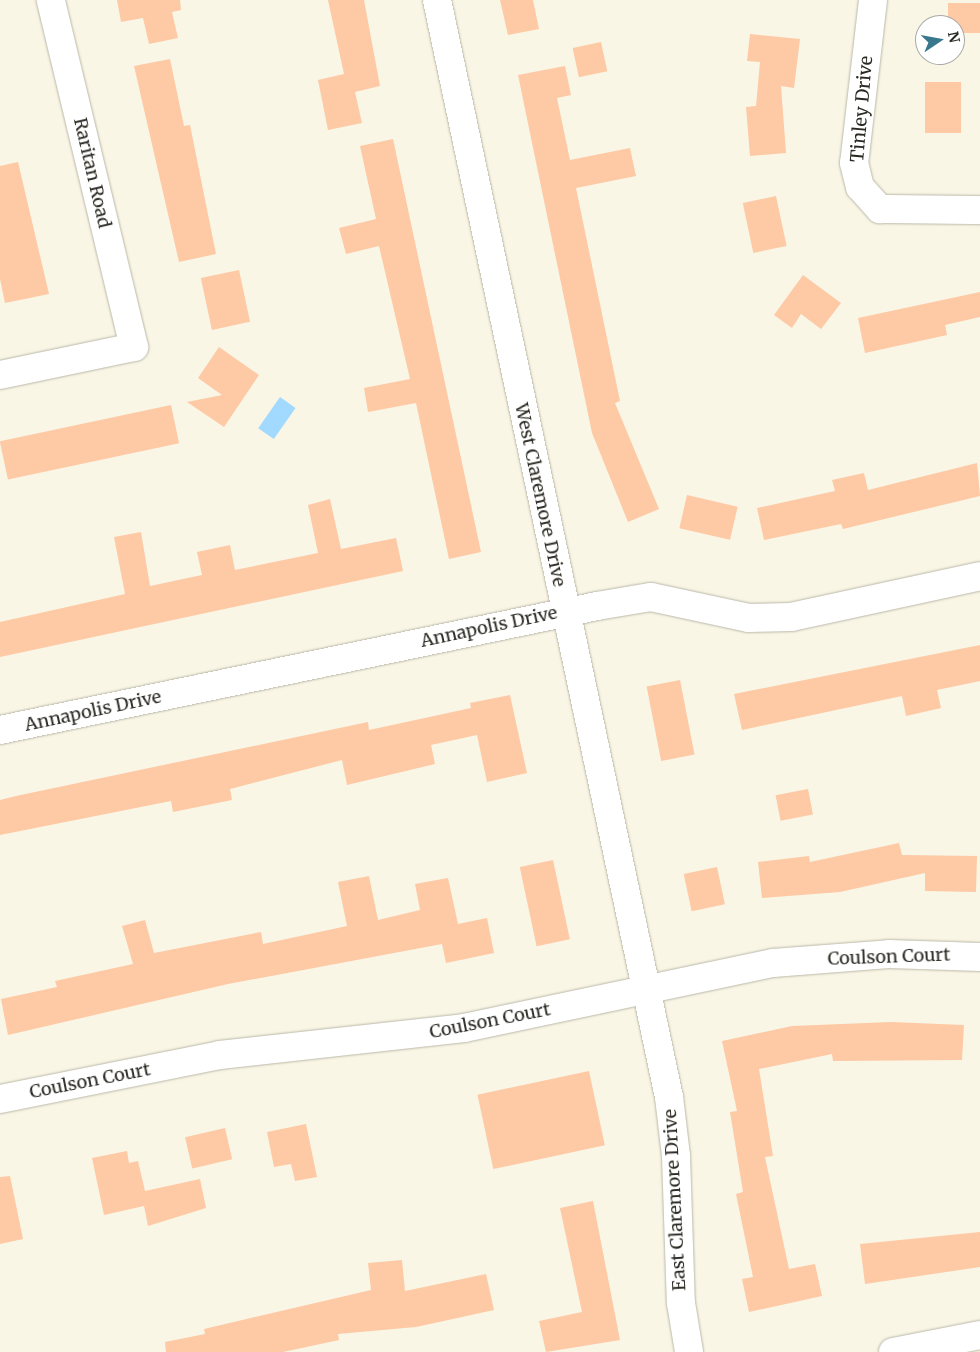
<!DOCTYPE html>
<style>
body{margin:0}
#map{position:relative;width:980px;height:1352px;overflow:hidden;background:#f9f6e6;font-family:Merriweather,serif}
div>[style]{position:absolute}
.water>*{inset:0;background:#a2daff;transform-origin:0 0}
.building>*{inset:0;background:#fec9a5;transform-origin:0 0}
.roads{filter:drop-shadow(0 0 1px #bbb8a9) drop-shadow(0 0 1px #bbb8a9)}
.street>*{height:28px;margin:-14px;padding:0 14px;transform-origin:14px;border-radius:14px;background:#fff}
span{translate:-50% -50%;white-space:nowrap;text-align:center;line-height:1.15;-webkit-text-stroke:4px #fff;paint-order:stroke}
.street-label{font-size:18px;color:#292822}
.north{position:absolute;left:915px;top:15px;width:50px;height:50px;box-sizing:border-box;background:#fff;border:1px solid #a9a9a7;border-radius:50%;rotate:78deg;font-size:14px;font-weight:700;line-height:20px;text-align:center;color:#292822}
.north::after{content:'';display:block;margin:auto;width:18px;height:22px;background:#39778d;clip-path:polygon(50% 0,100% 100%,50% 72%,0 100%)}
</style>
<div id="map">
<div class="water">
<i style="left:280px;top:397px;width:19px;height:38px;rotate:35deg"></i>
</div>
<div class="building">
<i style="clip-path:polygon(117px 0,180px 0,181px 10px,172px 12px,178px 38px,149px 44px,143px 18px,121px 22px)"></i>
<i style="clip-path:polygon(328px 0,364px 0,380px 86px,355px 92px,362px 123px,328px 130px,318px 80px,344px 74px)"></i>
<i style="clip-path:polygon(500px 0,533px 0,539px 29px,508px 35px)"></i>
<i style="clip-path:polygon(948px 3px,980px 3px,980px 33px,955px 33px,955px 25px,948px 25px)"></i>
<i style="clip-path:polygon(750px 34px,800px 39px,794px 88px,781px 86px,786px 153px,750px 156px,746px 107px,756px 106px,760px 62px,747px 61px)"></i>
<i style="left:601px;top:42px;width:30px;height:29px;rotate:78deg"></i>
<i style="clip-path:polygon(170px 59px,184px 126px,190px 125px,216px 254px,179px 262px,134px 66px)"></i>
<i style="clip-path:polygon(565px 66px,571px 95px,557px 98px,570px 160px,630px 148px,636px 176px,576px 188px,620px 401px,615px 403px,659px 509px,628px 522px,592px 433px,518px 75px)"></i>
<i style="left:925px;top:82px;width:36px;height:51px"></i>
<i style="clip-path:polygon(393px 139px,481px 552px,449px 559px,416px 403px,368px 412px,364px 388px,410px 379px,379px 246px,346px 254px,339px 228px,376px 219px,360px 146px)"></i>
<i style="clip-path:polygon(18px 162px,49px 294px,5px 303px,0 279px,0 166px)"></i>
<i style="left:776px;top:196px;width:51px;height:34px;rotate:78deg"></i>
<i style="left:239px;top:270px;width:53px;height:39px;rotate:78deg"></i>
<i style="clip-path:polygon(803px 275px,841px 303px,821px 329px,801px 314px,792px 328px,774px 315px)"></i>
<i style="clip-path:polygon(980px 292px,980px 317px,945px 325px,947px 335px,865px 353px,858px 318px)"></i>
<i style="clip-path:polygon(219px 347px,259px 375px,224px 427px,187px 402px,222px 395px,198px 378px)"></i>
<i style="left:171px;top:405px;width:39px;height:175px;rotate:78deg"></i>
<i style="clip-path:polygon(977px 463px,980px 496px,843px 529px,841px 524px,764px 540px,757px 508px,835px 491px,832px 480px,864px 473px,868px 490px)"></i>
<i style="left:687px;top:495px;width:52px;height:34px;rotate:13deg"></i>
<i style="clip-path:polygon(330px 499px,341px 549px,396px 538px,403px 571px,0 657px,0 622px,125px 594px,114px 537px,141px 532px,150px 586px,202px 575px,197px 552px,230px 545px,235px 570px,318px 553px,308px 505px)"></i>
<i style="clip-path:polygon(980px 645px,980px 681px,937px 690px,941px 708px,906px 716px,902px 696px,742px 730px,734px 694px)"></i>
<i style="left:680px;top:680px;width:76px;height:34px;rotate:79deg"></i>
<i style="clip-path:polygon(510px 695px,527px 773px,487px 782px,477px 735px,431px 745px,435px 764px,347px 785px,342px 760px,230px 789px,232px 800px,173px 812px,171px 801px,0 835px,0 800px,16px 796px,368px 722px,369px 730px,471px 708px,470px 703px)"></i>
<i style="left:808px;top:789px;width:26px;height:33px;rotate:79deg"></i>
<i style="clip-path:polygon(899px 843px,902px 855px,977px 856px,976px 892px,925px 891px,925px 873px,840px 892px,762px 898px,758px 862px,809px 856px,810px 862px)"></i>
<i style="left:553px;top:860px;width:81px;height:34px;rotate:78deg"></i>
<i style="left:717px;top:867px;width:38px;height:34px;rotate:78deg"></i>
<i style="clip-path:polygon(369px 876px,378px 920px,420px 910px,415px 884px,448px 878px,458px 924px,487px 918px,494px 953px,446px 963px,442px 944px,228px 984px,8px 1035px,1px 999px,57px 987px,55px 981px,133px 964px,122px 926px,145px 920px,154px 953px,261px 932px,263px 944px,347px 926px,338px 882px)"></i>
<i style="clip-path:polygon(891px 1022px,964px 1025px,962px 1060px,833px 1061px,832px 1054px,759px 1069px,773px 1156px,765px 1157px,789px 1269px,815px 1264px,822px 1296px,749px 1312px,742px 1279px,753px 1277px,736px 1194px,743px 1192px,730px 1112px,737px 1111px,722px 1041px,792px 1026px)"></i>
<i style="left:589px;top:1071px;width:76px;height:114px;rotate:78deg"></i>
<i style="clip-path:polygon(306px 1124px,317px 1177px,295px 1181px,291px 1164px,274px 1167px,267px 1132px)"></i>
<i style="left:225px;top:1128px;width:32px;height:41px;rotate:77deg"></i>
<i style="clip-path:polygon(127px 1151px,129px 1163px,138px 1161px,145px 1191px,200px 1179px,206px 1208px,148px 1226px,144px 1206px,104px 1215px,92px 1158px)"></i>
<i style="clip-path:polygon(10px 1176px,23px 1239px,0 1244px,0 1177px)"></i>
<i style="clip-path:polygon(593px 1201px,620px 1340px,546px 1352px,539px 1321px,582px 1312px,560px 1208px)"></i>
<i style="clip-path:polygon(980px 1232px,980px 1267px,865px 1284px,860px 1244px)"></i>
<i style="clip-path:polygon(402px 1260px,405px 1291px,486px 1274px,494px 1310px,416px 1327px,338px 1334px,339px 1340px,283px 1352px,166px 1352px,165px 1342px,205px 1334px,204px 1329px,371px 1290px,368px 1263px)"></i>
</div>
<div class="roads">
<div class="street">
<i style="left:437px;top:0;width:1121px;rotate:78.06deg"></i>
<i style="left:669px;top:1097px;width:59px;rotate:83.2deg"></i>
<i style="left:676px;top:1156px;width:147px;rotate:88.1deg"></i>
<i style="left:681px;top:1303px;width:50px;rotate:80.7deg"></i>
<i style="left:873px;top:0;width:164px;rotate:96.6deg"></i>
<i style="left:854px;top:163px;width:25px;rotate:76deg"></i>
<i style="left:860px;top:187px;width:30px;rotate:48deg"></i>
<i style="left:880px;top:209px;width:100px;rotate:0.6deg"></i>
<i style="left:0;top:375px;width:137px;rotate:-11.8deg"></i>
<i style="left:134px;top:347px;width:357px;rotate:-103.5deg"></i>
<i style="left:0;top:730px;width:610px;rotate:-11.73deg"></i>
<i style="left:597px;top:606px;width:55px;rotate:-9.5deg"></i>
<i style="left:651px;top:597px;width:100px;rotate:12.1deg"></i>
<i style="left:749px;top:618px;width:42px;rotate:-1.4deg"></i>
<i style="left:791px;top:617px;width:193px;rotate:-12.2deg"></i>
<i style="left:0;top:1099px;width:224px;rotate:-11.3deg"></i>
<i style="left:220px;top:1055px;width:245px;rotate:-6.3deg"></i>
<i style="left:464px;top:1028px;width:316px;rotate:-11.9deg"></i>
<i style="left:773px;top:963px;width:116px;rotate:-4.4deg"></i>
<i style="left:889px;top:954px;width:91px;rotate:1.9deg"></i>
<i style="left:893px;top:1352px;width:89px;rotate:-11.1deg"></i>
</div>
</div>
<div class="street-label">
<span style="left:862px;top:109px;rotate:-85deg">Tinley Drive</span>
<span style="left:92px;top:173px;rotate:77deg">Raritan Road</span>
<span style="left:540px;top:495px;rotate:78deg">West Claremore Drive</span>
<span style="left:489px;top:627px;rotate:-12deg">Annapolis Drive</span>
<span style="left:93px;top:711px;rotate:-12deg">Annapolis Drive</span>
<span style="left:889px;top:957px;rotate:-2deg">Coulson Court</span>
<span style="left:490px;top:1021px;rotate:-11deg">Coulson Court</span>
<span style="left:90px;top:1081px;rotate:-11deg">Coulson Court</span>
<span style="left:675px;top:1200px;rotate:-93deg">East Claremore Drive</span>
</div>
<div class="north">N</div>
</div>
